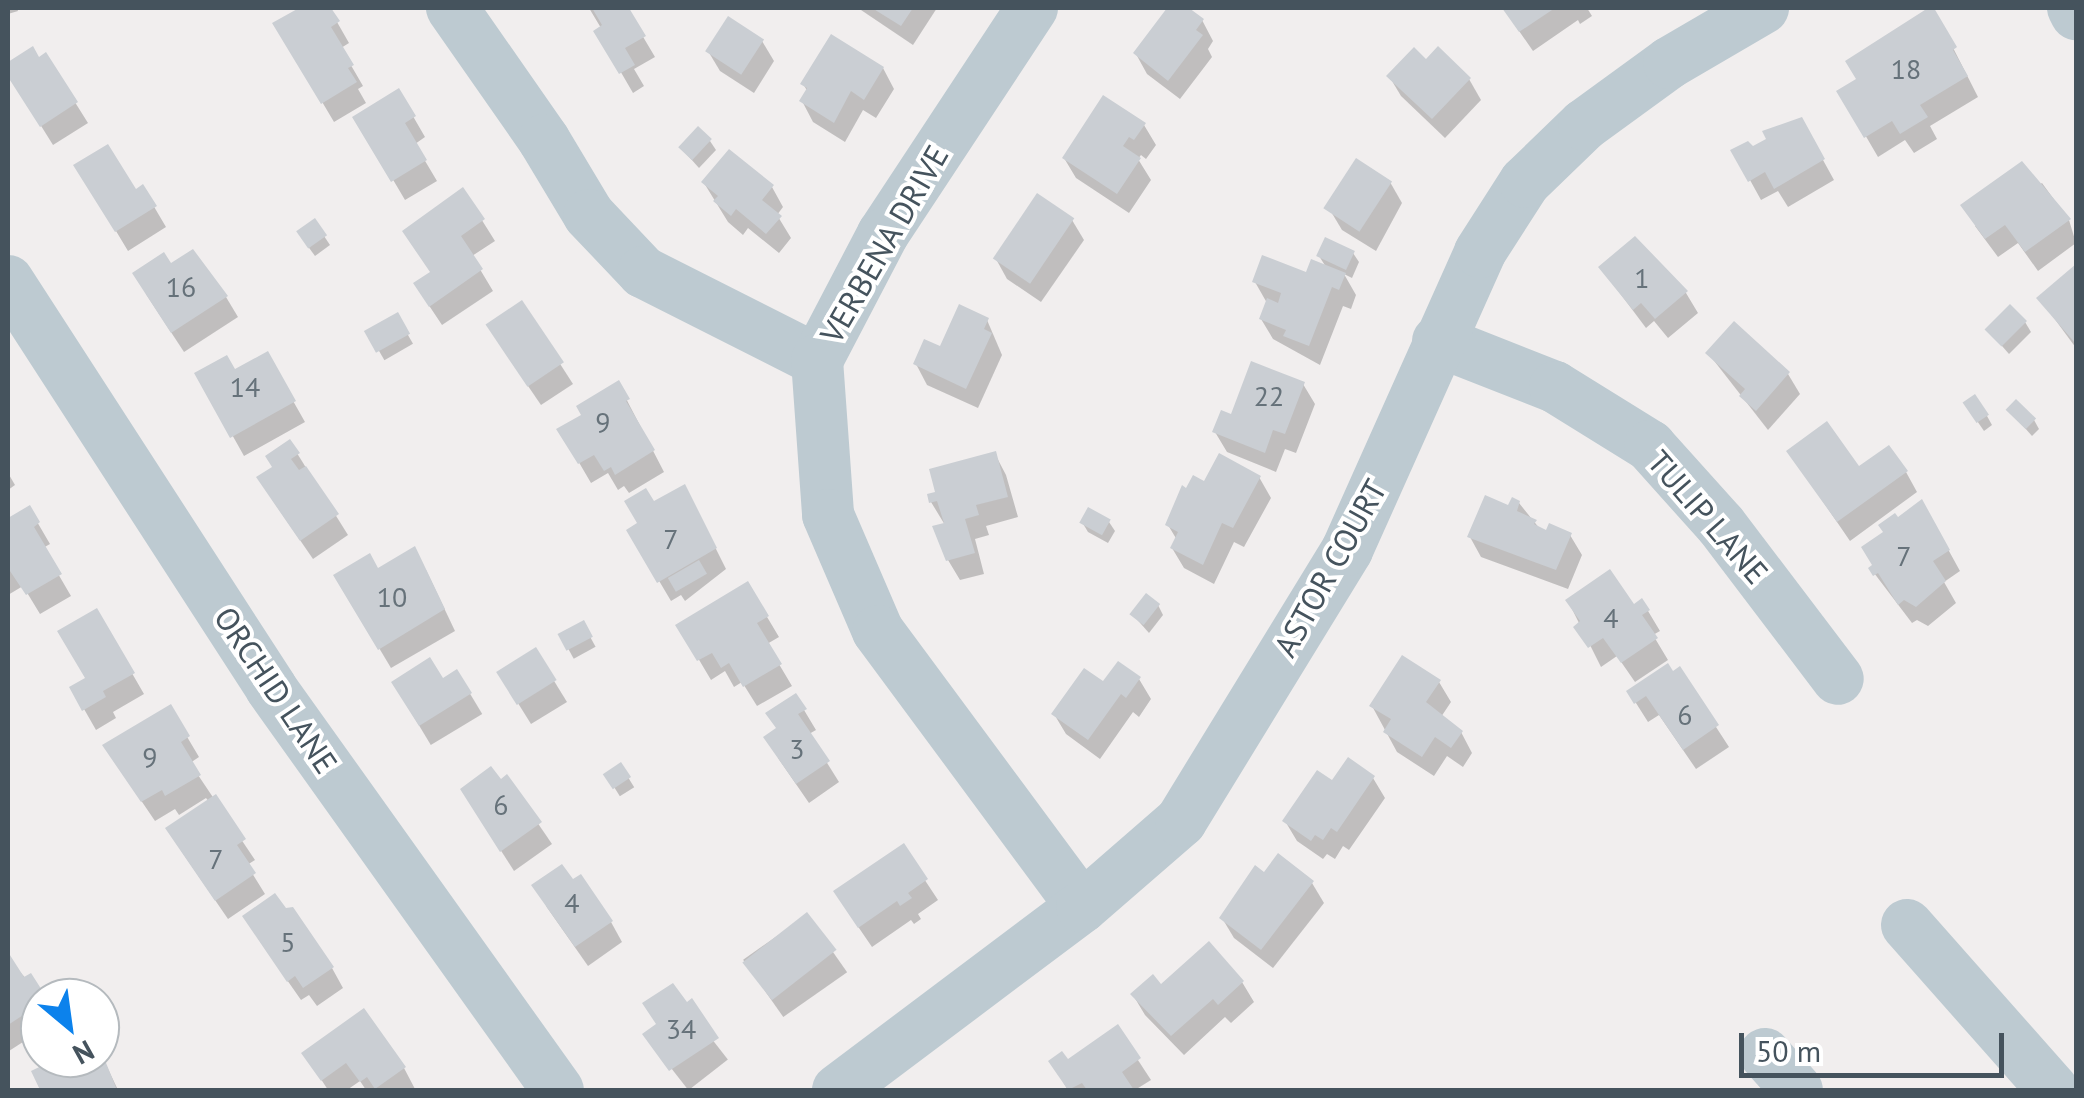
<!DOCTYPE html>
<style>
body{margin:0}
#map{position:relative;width:2084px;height:1098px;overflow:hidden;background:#f1eeee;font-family:"PT Sans",sans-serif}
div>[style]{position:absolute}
.shadow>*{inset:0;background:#0003;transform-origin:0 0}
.building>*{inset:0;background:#caced3;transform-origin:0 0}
.minor>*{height:52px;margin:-26px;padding:0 26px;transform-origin:26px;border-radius:26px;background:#bdcad1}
span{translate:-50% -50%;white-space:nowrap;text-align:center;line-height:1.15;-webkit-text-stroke:8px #fff;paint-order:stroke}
.number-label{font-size:28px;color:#66727a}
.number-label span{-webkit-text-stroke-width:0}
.street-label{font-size:32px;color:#45535d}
.frame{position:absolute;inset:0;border:10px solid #45535d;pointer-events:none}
.north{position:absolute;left:20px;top:978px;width:100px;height:100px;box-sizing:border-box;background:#fff;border:2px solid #b5babe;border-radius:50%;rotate:151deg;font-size:28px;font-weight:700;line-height:40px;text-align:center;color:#45535d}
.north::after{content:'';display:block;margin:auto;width:35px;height:45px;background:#0c82ec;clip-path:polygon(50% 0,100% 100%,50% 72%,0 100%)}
.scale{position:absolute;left:1739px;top:1033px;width:265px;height:45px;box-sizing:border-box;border:5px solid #45535d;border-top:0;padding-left:12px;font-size:30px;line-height:35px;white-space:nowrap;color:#45535d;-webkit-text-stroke:8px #fff;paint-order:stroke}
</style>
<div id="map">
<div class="shadow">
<i style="clip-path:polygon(8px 8px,17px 8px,18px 11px,8px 14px)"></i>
<i style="clip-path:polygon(304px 8px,329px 8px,349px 43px,341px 48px,363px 86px,358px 89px,366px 103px,334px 122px,276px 24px)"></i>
<i style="clip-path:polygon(589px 8px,626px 8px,655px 57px,634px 69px,644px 86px,633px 93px,597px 31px,601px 28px)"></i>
<i style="clip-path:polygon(858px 8px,937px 8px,913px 45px)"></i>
<i style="clip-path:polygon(1171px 8px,1184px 8px,1202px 20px,1213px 41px,1208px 49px,1212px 57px,1180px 99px,1147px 74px,1136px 54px)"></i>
<i style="clip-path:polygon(1503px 8px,1587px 8px,1592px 16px,1580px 24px,1578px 20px,1533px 51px)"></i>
<i style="clip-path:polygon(1943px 28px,1978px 97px,1930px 126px,1937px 139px,1914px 153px,1905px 140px,1878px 157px,1840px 92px)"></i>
<i style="clip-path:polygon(762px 41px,774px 61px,754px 93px,720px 71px,708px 51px)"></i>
<i style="clip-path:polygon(32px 49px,39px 61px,46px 56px,88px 123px,53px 145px,8px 73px,8px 65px)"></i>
<i style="clip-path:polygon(1426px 62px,1469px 79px,1481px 100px,1445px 138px,1401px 96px,1389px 76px)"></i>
<i style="clip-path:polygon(883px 68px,894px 89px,876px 118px,863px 110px,845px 142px,813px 122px,802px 101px,808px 92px,803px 84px)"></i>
<i style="clip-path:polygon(399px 92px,425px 137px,415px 144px,437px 181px,405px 200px,356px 117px)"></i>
<i style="clip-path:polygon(1801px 120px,1834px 180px,1788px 207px,1778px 191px,1761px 200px,1734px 151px,1752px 149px)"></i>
<i style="clip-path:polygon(1144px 125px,1156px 145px,1146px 159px,1141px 155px,1138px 159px,1151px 180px,1129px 213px,1076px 178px,1064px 158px)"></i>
<i style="clip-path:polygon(710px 141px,716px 150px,699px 168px,681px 148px)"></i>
<i style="clip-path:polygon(77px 166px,135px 192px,143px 188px,166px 227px,128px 251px)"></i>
<i style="clip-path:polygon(1390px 182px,1402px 203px,1376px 251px,1342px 230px,1330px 210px)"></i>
<i style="clip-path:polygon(704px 183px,772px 187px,783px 207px,777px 215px,791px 238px,779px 253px,748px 228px,743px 235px,728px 222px)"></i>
<i style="clip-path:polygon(2042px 183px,2069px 220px,2076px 243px,2038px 271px,2018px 243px,1998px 257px,1975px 226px)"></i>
<i style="clip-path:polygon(463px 190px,495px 241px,472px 256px,493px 291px,442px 325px,428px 304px)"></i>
<i style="clip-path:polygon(1072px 220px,1084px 240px,1041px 302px,1007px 279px,996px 259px)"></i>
<i style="clip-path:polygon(324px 236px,330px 245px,315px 256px,304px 241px)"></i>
<i style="clip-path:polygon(1635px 239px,1686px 293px,1698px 313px,1668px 338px,1654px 321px,1646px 328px,1601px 268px)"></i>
<i style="clip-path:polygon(1353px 253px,1359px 262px,1352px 278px,1344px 274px,1356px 295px,1351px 309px,1343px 306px,1320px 365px,1273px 339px,1261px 319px,1267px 303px,1255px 282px,1307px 275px,1326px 267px,1319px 256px)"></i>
<i style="clip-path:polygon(171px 267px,226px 297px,238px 317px,184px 352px,146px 294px)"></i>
<i style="clip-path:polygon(2076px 267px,2076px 348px,2040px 299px)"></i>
<i style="clip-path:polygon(521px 303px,573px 384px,541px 405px,500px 345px)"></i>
<i style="left:397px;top:316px;width:32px;height:33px;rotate:60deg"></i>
<i style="clip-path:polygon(987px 320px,1002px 355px,978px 408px,927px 385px,916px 364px)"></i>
<i style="clip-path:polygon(2025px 322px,2031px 332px,2009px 354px,1988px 330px)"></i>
<i style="clip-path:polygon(1708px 353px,1788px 374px,1800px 394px,1768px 430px)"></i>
<i style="clip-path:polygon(267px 355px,305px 422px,244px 456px,198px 374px,235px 373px)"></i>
<i style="clip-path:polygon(618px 383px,664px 472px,629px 493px,624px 486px,618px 490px,608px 473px,591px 483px,560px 430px,584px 416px)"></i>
<i style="clip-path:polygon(1303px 384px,1315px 404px,1296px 453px,1285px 449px,1276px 472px,1227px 452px,1215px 432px,1233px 418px)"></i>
<i style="clip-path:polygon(2009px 410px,2034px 420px,2039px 429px,2032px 436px)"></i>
<i style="clip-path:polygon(1971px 412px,1987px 416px,1992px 425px,1984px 431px)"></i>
<i style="clip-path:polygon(290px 442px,348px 535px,313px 559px,271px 498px,274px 468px)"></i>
<i style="clip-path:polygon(1789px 452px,1859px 470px,1906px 472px,1917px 492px,1850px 541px)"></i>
<i style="clip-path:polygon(995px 454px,1006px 475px,1018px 517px,986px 526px,989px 535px,975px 539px,984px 574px,960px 580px,948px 560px,945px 525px,931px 502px)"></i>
<i style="clip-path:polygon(8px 473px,15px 485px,8px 490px)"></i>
<i style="clip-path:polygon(1259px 477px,1271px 498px,1244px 547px,1234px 542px,1214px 584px,1184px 568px,1172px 548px,1177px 540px,1168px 525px,1205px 484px)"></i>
<i style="clip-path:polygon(1922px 502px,1960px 571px,1944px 582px,1956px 603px,1928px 626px,1917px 620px,1912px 623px,1871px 569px,1886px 533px)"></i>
<i style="clip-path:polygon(1519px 503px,1540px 529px,1570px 535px,1582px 555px,1568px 589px,1481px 557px,1470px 537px)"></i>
<i style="clip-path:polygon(653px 505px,695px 507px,726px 569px,685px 601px,681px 595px,671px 601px,629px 530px,640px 524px)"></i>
<i style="clip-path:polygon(29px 508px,50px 544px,43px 548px,71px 596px,40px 614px,23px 586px,8px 595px,8px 542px,12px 539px,8px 521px)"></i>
<i style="clip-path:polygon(1082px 522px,1109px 522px,1115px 531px,1108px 543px,1088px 532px)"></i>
<i style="clip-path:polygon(426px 570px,455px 631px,391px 668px,336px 576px)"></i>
<i style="clip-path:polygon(748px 585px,779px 637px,767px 644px,792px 686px,757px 706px,742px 682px,734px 687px,725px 671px,711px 680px,679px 626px)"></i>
<i style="clip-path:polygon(1568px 601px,1648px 611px,1660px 631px,1653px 635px,1668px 660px,1635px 682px,1617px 656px,1601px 667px)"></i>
<i style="clip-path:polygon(1158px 605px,1163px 615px,1149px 633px,1133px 615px)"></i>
<i style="clip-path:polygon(96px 611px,144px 694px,113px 712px,116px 718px,96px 730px,72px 688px,88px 679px)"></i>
<i style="left:583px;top:624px;width:26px;height:25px;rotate:61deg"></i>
<i style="clip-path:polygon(535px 650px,567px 702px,531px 724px,511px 692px)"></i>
<i style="clip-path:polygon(1679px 670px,1729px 747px,1696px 769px,1659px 715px,1648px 722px,1629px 692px)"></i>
<i style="left:457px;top:672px;width:49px;height:60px;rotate:59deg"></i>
<i style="clip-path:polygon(1139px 679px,1151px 699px,1139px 717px,1133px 712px,1100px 759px,1066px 734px,1054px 714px,1103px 685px)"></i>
<i style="clip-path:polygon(1439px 682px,1451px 702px,1441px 717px,1461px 732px,1472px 753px,1463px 767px,1447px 756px,1434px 776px,1397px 752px,1372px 706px)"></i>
<i style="clip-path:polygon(170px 708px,199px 757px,190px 763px,255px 860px,247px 865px,265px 894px,228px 919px,180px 849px,209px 802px,206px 798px,179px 815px,175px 809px,155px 821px,117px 765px)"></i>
<i style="clip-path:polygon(804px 710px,816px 730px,809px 734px,839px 782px,809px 803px,778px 758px,778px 730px,769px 714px)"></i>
<i style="left:621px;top:766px;width:25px;height:17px;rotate:58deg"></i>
<i style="clip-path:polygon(507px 778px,552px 844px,514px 871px,475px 810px)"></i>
<i style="clip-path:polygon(1373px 778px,1385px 798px,1349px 850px,1343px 846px,1335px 859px,1327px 854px,1323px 859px,1297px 841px,1285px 821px,1332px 784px)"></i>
<i style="clip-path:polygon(903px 847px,938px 900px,918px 914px,921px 919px,914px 924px,911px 920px,872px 947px,848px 912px)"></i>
<i style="clip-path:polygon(1264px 875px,1312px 883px,1324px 903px,1273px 968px,1234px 938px,1222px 918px)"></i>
<i style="clip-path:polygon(546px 906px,611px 922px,622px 942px,588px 966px)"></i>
<i style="left:807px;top:915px;width:70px;height:78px;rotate:55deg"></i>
<i style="clip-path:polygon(257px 937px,332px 968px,343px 988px,317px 1006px,309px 995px,301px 1000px)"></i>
<i style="clip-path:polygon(8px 959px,44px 998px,40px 998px,40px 1031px,9px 1051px)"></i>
<i style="clip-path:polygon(1242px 982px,1254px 1002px,1231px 1023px,1225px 1017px,1184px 1055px,1145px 1015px,1133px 995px,1161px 987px)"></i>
<i style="left:686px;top:1006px;width:68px;height:50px;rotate:52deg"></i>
<i style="clip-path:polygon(1117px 1028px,1151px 1080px,1135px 1090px,1068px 1090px,1063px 1082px,1067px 1062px)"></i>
<i style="clip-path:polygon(100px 1052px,118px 1090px,43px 1090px,34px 1073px,64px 1058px,100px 1058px)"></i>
<i style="clip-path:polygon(304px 1053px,404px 1068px,415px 1089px,366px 1090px,360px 1081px,347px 1090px,328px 1090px)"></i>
</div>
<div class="building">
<i style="clip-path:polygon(299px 8px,331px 8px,340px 21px,331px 27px,354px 65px,348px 68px,357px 82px,321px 104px,272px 23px)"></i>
<i style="clip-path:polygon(592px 8px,629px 8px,646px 36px,625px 48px,635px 65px,619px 74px,593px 31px,602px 25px)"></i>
<i style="clip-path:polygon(872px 8px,913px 8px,901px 26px)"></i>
<i style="clip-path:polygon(1167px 8px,1189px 8px,1204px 19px,1196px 30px,1203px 35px,1168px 81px,1133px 53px)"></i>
<i style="clip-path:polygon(1502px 8px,1555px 8px,1519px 32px)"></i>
<i style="clip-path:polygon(1928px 8px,1934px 8px,1957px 47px,1953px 50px,1968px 76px,1920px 105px,1928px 117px,1900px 134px,1892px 121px,1864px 138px,1836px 91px,1856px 79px,1845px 61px)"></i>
<i style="left:728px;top:16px;width:43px;height:42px;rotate:33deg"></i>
<i style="clip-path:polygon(831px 34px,884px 67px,864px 100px,851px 91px,834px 123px,799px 101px,807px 88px,800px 84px)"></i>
<i style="clip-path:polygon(33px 46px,39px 57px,46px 52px,78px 102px,40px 127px,8px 77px,8px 62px)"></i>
<i style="clip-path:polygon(1438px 46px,1471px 78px,1432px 119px,1386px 76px,1414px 47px,1426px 59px)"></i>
<i style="clip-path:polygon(399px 88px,416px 116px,405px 123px,427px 160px,391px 182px,352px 117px)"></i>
<i style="clip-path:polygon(1103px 95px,1146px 123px,1134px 140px,1129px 137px,1123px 146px,1141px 158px,1117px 194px,1062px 158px)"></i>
<i style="clip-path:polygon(1802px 117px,1825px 159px,1774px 189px,1765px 172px,1748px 182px,1730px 150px,1748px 141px,1753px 146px,1766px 139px,1762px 131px)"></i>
<i style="left:698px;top:126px;width:19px;height:29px;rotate:43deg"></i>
<i style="clip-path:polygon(108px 144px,136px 189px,143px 184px,157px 206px,115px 232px,73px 165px)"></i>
<i style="clip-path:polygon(729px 149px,774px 185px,762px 200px,782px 216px,766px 234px,736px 209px,731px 216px,713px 201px,718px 196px,701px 182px)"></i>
<i style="left:1356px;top:158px;width:43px;height:60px;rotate:33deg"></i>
<i style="clip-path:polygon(2022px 161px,2071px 219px,2025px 252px,2005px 225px,1985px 239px,1960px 205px)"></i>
<i style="clip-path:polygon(463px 187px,485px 219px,461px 236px,483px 269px,429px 307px,413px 283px,430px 272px,402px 231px)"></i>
<i style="left:1037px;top:193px;width:45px;height:79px;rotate:34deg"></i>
<i style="left:315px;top:218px;width:21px;height:23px;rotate:55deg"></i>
<i style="clip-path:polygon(1635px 236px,1688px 291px,1655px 319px,1641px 303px,1633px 310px,1598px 267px)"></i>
<i style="left:1325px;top:237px;width:33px;height:21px;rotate:25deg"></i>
<i style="clip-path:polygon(193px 249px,228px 296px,171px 333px,132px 273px,164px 252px,171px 263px)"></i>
<i style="clip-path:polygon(1262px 255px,1306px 272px,1311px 259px,1346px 273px,1339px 290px,1332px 287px,1309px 346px,1283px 336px,1286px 330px,1259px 319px,1267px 298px,1278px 303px,1281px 293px,1252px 282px)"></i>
<i style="clip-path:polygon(2076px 264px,2076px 344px,2036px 298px)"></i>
<i style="left:522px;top:300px;width:75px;height:44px;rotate:56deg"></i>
<i style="clip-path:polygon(959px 304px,989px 318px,984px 329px,992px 333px,966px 389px,913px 364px,924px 339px,940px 346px)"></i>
<i style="left:2010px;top:304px;width:24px;height:36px;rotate:45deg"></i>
<i style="left:398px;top:312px;width:25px;height:39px;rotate:61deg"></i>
<i style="clip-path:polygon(1734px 321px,1790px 372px,1756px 411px,1739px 396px,1745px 389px,1705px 353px)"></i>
<i style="clip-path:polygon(268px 351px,296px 401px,230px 438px,194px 373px,227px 355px,235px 369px)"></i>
<i style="clip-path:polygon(1251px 361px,1305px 382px,1285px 434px,1273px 430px,1265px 453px,1212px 432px,1221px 410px,1231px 414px)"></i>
<i style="clip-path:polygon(619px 380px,630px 399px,626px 401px,655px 450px,615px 475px,611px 467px,604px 471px,594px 455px,578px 464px,556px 429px,581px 415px,576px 406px)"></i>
<i style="left:1975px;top:394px;width:25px;height:15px;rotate:56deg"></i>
<i style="left:2016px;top:399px;width:28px;height:15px;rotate:44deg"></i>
<i style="clip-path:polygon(1827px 421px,1859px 466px,1889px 445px,1908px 471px,1837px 522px,1786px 451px)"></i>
<i style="clip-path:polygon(290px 439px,300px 453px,291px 459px,299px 470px,306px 466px,339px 514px,300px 541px,256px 477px,272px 467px,265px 456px)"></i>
<i style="clip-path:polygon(996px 451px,1008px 497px,976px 505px,979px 515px,965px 519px,975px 553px,946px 561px,932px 526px,944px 523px,937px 501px,929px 503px,927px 494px,935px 492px,929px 469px)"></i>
<i style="clip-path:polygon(1219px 453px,1261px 476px,1233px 528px,1222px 523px,1203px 565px,1170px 548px,1178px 532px,1165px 525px,1182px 485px,1186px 488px,1193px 475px,1204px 481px)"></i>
<i style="clip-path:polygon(685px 484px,717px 548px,657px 583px,626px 530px,637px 523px,624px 501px,646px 488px,654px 501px)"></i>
<i style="clip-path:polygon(1485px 495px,1508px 505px,1512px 497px,1520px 501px,1517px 511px,1537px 520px,1534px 524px,1546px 530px,1549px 523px,1572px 533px,1556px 570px,1467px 537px)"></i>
<i style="clip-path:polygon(1922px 499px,1950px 550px,1933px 561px,1946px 581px,1916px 607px,1904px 600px,1898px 605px,1878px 573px,1873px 576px,1868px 568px,1872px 565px,1861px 547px,1883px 532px,1878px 525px,1895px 513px,1898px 517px)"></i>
<i style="clip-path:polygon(30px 505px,40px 522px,34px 527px,62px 574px,26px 595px,8px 568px,8px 518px)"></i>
<i style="left:1088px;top:507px;width:26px;height:18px;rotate:29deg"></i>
<i style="clip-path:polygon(415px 546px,445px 609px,378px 650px,333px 575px,370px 553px,378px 568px)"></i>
<i style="left:699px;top:560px;width:16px;height:36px;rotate:60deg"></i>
<i style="clip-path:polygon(1610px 569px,1634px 604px,1642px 598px,1650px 610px,1642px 615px,1658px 638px,1621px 663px,1603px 638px,1588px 648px,1573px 627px,1580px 621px,1565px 600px)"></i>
<i style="clip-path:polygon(748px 581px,769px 616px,757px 623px,782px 664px,743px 687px,729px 663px,721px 668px,712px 653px,697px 661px,675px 625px)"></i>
<i style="left:1146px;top:593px;width:18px;height:27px;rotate:38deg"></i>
<i style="clip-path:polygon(97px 608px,135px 673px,103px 691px,106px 697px,82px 711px,69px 687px,85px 678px,57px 631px)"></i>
<i style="left:584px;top:620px;width:19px;height:30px;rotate:62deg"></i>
<i style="left:536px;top:647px;width:39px;height:47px;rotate:58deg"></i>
<i style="clip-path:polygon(1402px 655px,1441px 680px,1426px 702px,1463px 731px,1451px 748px,1435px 737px,1422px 757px,1383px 732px,1391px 719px,1369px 706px)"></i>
<i style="clip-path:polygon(430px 657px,443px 678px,457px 669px,472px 693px,419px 726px,391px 682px)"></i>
<i style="clip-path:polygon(1118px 661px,1141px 677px,1126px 698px,1121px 694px,1088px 740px,1051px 714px,1084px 668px,1103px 681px)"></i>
<i style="clip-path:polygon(1668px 663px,1673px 671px,1680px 666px,1719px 725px,1683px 750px,1646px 696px,1634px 704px,1626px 691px)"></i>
<i style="clip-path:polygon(796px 693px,807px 709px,798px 714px,830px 761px,796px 784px,763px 737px,776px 728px,765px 713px)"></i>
<i style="clip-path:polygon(171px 704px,190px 736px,181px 742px,201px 775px,165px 796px,162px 790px,141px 802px,102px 745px)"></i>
<i style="clip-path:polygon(1348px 757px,1375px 776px,1337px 832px,1331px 828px,1323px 840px,1315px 835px,1311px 841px,1282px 821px,1317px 770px,1332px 780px)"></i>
<i style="left:621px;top:762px;width:18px;height:22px;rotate:56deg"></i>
<i style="clip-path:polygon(491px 766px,501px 779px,507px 774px,542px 822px,500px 852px,460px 789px)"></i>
<i style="clip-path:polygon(216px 794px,246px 839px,237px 845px,256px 873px,215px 901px,165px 828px)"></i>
<i style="clip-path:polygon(904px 843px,928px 879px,908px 893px,912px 898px,900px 906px,897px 901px,858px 928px,833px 891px)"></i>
<i style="clip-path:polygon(1278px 853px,1314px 881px,1261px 950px,1219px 918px,1255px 865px,1264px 872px)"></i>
<i style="clip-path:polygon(562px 864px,573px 879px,581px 874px,613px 921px,575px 947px,531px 885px)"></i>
<i style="clip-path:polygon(275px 893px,286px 908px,293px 907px,334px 967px,303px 988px,295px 976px,287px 982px,242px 916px)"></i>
<i style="left:807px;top:912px;width:48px;height:82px;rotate:52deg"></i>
<i style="clip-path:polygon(1209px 941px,1244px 981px,1218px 1005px,1213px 999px,1171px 1036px,1130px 994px,1153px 974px,1161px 984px)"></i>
<i style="clip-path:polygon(8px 952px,24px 977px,31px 973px,47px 998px,40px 998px,40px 1004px,8px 1025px)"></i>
<i style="clip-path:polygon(673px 983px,687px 1002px,692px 998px,719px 1038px,669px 1071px,642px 1034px,656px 1024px,642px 1003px)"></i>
<i style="clip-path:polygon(364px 1008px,406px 1067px,375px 1089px,367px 1077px,360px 1082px,346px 1063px,321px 1081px,301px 1053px)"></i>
<i style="clip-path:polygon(1118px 1024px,1141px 1058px,1122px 1072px,1134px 1090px,1087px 1090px,1082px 1083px,1068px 1090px,1048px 1061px,1062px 1051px,1068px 1059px)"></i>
<i style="clip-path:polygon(100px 1048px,117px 1090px,40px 1090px,31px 1071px,58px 1058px,100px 1058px)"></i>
</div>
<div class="minor">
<i style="left:452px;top:8px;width:161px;rotate:55.1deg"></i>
<i style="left:544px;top:140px;width:87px;rotate:59deg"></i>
<i style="left:589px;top:215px;width:79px;rotate:46.5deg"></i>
<i style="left:643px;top:272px;width:195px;rotate:26.8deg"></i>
<i style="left:1032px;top:8px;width:271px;rotate:123.4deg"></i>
<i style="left:883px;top:234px;width:142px;rotate:117.6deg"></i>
<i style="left:817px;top:360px;width:155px;rotate:85.9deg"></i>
<i style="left:828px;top:515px;width:126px;rotate:66.7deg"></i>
<i style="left:878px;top:631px;width:343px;rotate:53.5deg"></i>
<i style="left:2073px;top:8px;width:7px;rotate:63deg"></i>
<i style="left:8px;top:281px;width:485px;rotate:57.1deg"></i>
<i style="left:271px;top:688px;width:494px;rotate:54.5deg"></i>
<i style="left:1438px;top:341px;width:126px;rotate:21.5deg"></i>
<i style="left:1555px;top:387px;width:112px;rotate:31.8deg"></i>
<i style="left:1650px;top:446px;width:106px;rotate:48.1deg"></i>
<i style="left:1721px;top:525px;width:193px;rotate:52.8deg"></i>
<i style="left:1907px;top:925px;width:220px;rotate:48.5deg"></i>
<i style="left:1765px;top:1054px;width:48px;rotate:48.4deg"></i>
<i style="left:838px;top:1090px;width:305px;rotate:-36.9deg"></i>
<i style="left:1082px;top:907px;width:131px;rotate:-41deg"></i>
<i style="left:1181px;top:821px;width:318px;rotate:-58.5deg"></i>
<i style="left:1347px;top:550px;width:326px;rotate:-65.9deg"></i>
<i style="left:1480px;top:252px;width:83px;rotate:-57.3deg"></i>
<i style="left:1525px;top:182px;width:82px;rotate:-44deg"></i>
<i style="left:1584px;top:125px;width:105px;rotate:-36.1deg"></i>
<i style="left:1669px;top:63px;width:109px;rotate:-30.3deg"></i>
</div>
<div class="number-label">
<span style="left:1906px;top:69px">18</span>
<span style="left:1642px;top:278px">1</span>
<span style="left:181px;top:287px">16</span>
<span style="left:245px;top:387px">14</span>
<span style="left:1269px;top:396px">22</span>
<span style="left:603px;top:422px">9</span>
<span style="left:671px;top:539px">7</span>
<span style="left:1904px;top:556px">7</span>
<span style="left:392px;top:597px">10</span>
<span style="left:1611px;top:618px">4</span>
<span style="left:1685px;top:715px">6</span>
<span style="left:797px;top:749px">3</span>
<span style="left:150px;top:757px">9</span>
<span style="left:501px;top:805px">6</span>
<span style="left:216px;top:859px">7</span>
<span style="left:572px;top:903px">4</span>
<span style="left:288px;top:942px">5</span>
<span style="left:681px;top:1029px">34</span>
</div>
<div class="street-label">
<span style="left:884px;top:244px;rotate:-60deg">VERBENA DRIVE</span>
<span style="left:1708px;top:517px;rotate:49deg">TULIP LANE</span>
<span style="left:1330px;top:568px;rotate:-61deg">ASTOR COURT</span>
<span style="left:276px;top:690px;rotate:56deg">ORCHID LANE</span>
</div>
<div class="frame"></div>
<div class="north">N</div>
<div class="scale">50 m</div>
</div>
